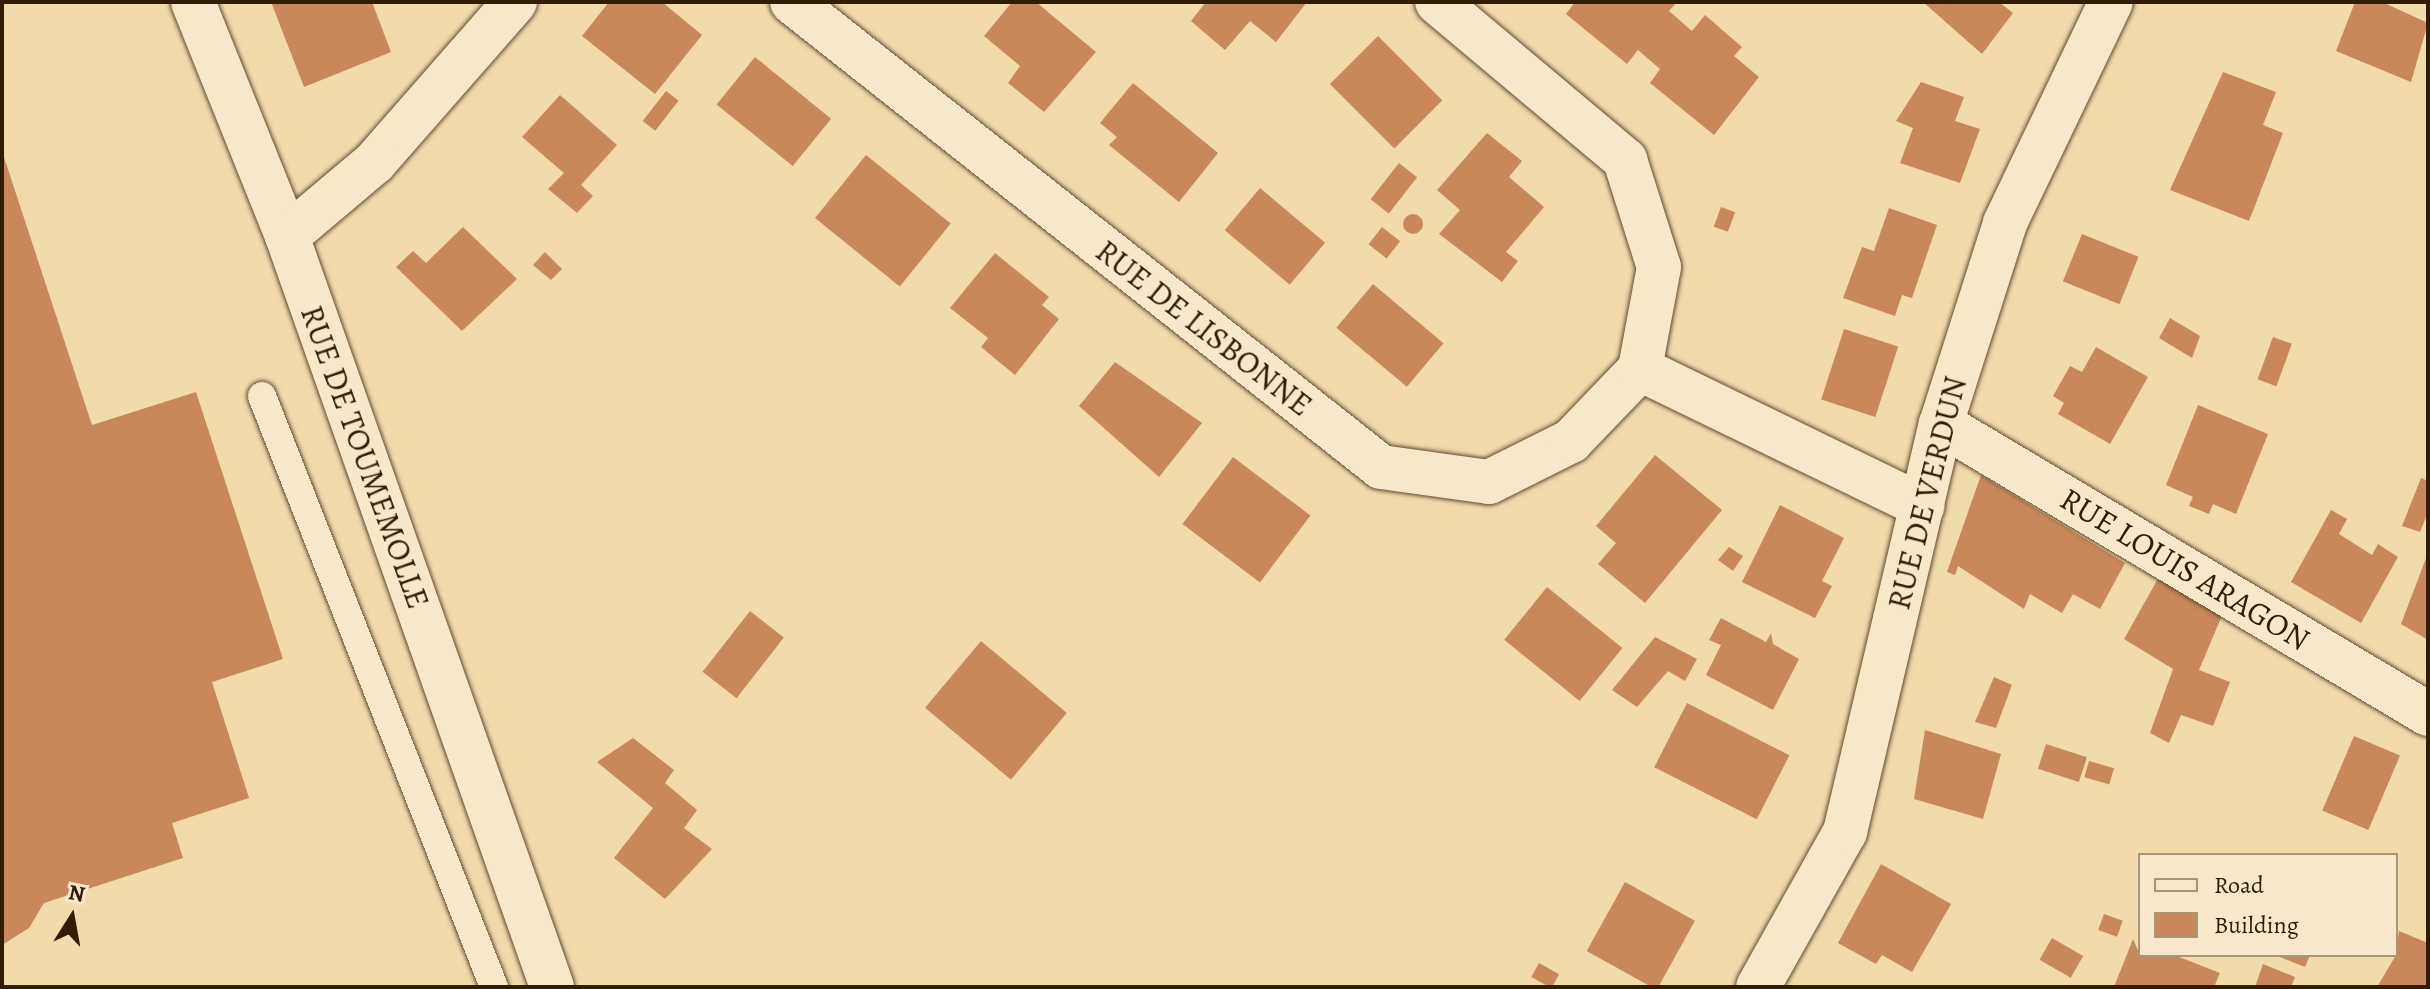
<!DOCTYPE html>
<style>
body{margin:0}
#map{position:relative;width:2430px;height:989px;overflow:hidden;background:#f1dbab;font-family:Alegreya,serif}
div>[style]{position:absolute}
.building>*{inset:0;background:#c9885a;transform-origin:0 0}
.round{border-radius:50%}
.roads{filter:drop-shadow(0 0 2px #604c2f) drop-shadow(0 0 2px #604c2f)}
.service>*{height:28px;margin:-14px;padding:0 14px;transform-origin:14px;border-radius:14px;background:#f6e8c8}
.minor>*{height:44px;margin:-22px;padding:0 22px;transform-origin:22px;border-radius:22px;background:#f6e8c8}
span{translate:-50% -50%;white-space:nowrap;text-align:center;line-height:1.15;-webkit-text-stroke:6px #f6e8c8;paint-order:stroke}
.street-label{font-size:32px;color:#2f1d06}
.frame{position:absolute;inset:0;border:4px solid #2f1d06;pointer-events:none}
.legend{position:absolute;left:2138px;top:853px;width:260px;height:104px;box-sizing:border-box;background:#f6e8c8;border:2px solid #a6977a;margin:0;padding:10px 14px;list-style:none;font-size:24px;color:#2f1d06}
.legend li{display:flex;align-items:center;gap:16px;height:40px}
.legend b{width:40px;border:2px solid #a6977a}
.north{position:absolute;left:32px;top:877px;width:80px;height:80px;-webkit-text-stroke:6px #f6e8c8;paint-order:stroke;rotate:11deg;font-size:22px;font-weight:700;line-height:32px;text-align:center;color:#2f1d06}
.north::after{content:'';display:block;margin:auto;width:28px;height:36px;background:#2f1d06;clip-path:polygon(50% 0,100% 100%,50% 72%,0 100%)}
</style>
<div id="map">
<div class="building">
<i style="clip-path:polygon(271px 2px,372px 2px,391px 52px,304px 87px)"></i>
<i style="clip-path:polygon(609px 2px,662px 2px,702px 35px,655px 94px,582px 36px)"></i>
<i style="clip-path:polygon(1012px 2px,1036px 2px,1096px 52px,1044px 112px,1008px 83px,1020px 66px,984px 36px)"></i>
<i style="clip-path:polygon(1206px 2px,1307px 2px,1276px 42px,1250px 21px,1225px 50px,1191px 21px)"></i>
<i style="clip-path:polygon(1575px 2px,1677px 2px,1669px 11px,1692px 31px,1705px 15px,1742px 47px,1734px 56px,1759px 77px,1714px 135px,1650px 83px,1660px 69px,1638px 50px,1627px 64px,1566px 14px)"></i>
<i style="clip-path:polygon(1923px 2px,1999px 2px,2013px 13px,1982px 54px)"></i>
<i style="clip-path:polygon(2355px 2px,2382px 2px,2428px 23px,2411px 82px,2336px 51px)"></i>
<i style="left:1378px;top:36px;width:91px;height:68px;rotate:45deg"></i>
<i style="left:755px;top:57px;width:98px;height:61px;rotate:39deg"></i>
<i style="clip-path:polygon(2223px 72px,2276px 92px,2263px 125px,2283px 133px,2249px 221px,2170px 190px)"></i>
<i style="clip-path:polygon(1921px 82px,1964px 97px,1955px 121px,1980px 129px,1960px 183px,1900px 163px,1913px 128px,1896px 121px)"></i>
<i style="clip-path:polygon(1133px 83px,1218px 153px,1179px 202px,1109px 145px,1117px 137px,1100px 123px)"></i>
<i style="left:666px;top:91px;width:16px;height:38px;rotate:38deg"></i>
<i style="clip-path:polygon(560px 95px,617px 145px,581px 185px,593px 196px,577px 213px,548px 189px,564px 173px,522px 137px)"></i>
<i style="clip-path:polygon(1487px 133px,1522px 161px,1509px 177px,1544px 207px,1506px 252px,1518px 261px,1502px 282px,1439px 234px,1460px 210px,1437px 190px)"></i>
<i style="clip-path:polygon(2px 151px,92px 425px,196px 392px,283px 659px,212px 682px,249px 798px,172px 823px,183px 858px,44px 903px,29px 928px,2px 945px)"></i>
<i style="left:866px;top:155px;width:109px;height:81px;rotate:39deg"></i>
<i style="left:1399px;top:163px;width:23px;height:46px;rotate:38deg"></i>
<i style="left:1260px;top:188px;width:85px;height:55px;rotate:40deg"></i>
<i style="left:1721px;top:207px;width:15px;height:21px;rotate:20deg"></i>
<i style="clip-path:polygon(1889px 208px,1937px 225px,1912px 298px,1902px 295px,1895px 316px,1843px 298px,1862px 247px,1874px 251px)"></i>
<i class="round" style="left:1403px;top:214px;width:20px;height:20px"></i>
<i style="clip-path:polygon(463px 227px,517px 279px,462px 331px,396px 267px,413px 251px,426px 263px)"></i>
<i style="left:1382px;top:227px;width:23px;height:22px;rotate:38deg"></i>
<i style="left:2082px;top:234px;width:61px;height:51px;rotate:22deg"></i>
<i style="clip-path:polygon(545px 252px,562px 269px,551px 280px,533px 265px)"></i>
<i style="clip-path:polygon(995px 253px,1049px 297px,1042px 305px,1059px 319px,1015px 375px,981px 347px,988px 338px,950px 308px)"></i>
<i style="left:1373px;top:284px;width:92px;height:57px;rotate:40deg"></i>
<i style="clip-path:polygon(2170px 318px,2200px 336px,2192px 358px,2159px 338px)"></i>
<i style="left:1844px;top:329px;width:57px;height:74px;rotate:18deg"></i>
<i style="left:2273px;top:337px;width:20px;height:45px;rotate:20deg"></i>
<i style="clip-path:polygon(2096px 347px,2148px 377px,2110px 444px,2058px 414px,2064px 403px,2053px 396px,2070px 366px,2082px 372px)"></i>
<i style="clip-path:polygon(1115px 362px,1202px 423px,1159px 477px,1079px 406px)"></i>
<i style="clip-path:polygon(2198px 405px,2268px 434px,2236px 514px,2213px 504px,2209px 514px,2189px 506px,2193px 497px,2166px 485px)"></i>
<i style="clip-path:polygon(1655px 455px,1722px 510px,1645px 603px,1598px 564px,1616px 543px,1596px 526px)"></i>
<i style="left:1233px;top:457px;width:97px;height:84px;rotate:37deg"></i>
<i style="clip-path:polygon(1981px 475px,2125px 563px,2100px 609px,2073px 594px,2062px 613px,2030px 594px,2024px 609px,1958px 566px,1955px 575px,1947px 572px)"></i>
<i style="clip-path:polygon(2421px 478px,2428px 481px,2428px 512px,2420px 532px,2402px 526px)"></i>
<i style="clip-path:polygon(1780px 505px,1844px 538px,1822px 581px,1832px 586px,1815px 618px,1742px 582px)"></i>
<i style="clip-path:polygon(2331px 510px,2347px 519px,2339px 534px,2372px 555px,2378px 544px,2398px 557px,2361px 623px,2291px 582px)"></i>
<i style="clip-path:polygon(1729px 547px,1743px 556px,1733px 571px,1718px 560px)"></i>
<i style="clip-path:polygon(2428px 553px,2428px 640px,2401px 624px)"></i>
<i style="clip-path:polygon(2159px 577px,2223px 613px,2199px 670px,2230px 682px,2213px 726px,2181px 715px,2169px 743px,2150px 733px,2173px 669px,2124px 639px)"></i>
<i style="left:1547px;top:587px;width:97px;height:68px;rotate:39deg"></i>
<i style="left:750px;top:611px;width:43px;height:77px;rotate:38deg"></i>
<i style="clip-path:polygon(1721px 618px,1766px 642px,1771px 633px,1773px 644px,1799px 659px,1773px 710px,1706px 675px,1721px 645px,1709px 640px)"></i>
<i style="clip-path:polygon(1655px 637px,1697px 659px,1685px 681px,1668px 671px,1637px 707px,1612px 690px)"></i>
<i style="left:981px;top:641px;width:112px;height:87px;rotate:40deg"></i>
<i style="clip-path:polygon(1994px 677px,2012px 685px,1996px 728px,1975px 722px)"></i>
<i style="left:1687px;top:703px;width:115px;height:72px;rotate:27deg"></i>
<i style="clip-path:polygon(1925px 730px,2001px 754px,1983px 819px,1914px 799px)"></i>
<i style="left:2354px;top:736px;width:50px;height:81px;rotate:23deg"></i>
<i style="clip-path:polygon(633px 738px,674px 770px,665px 783px,697px 810px,684px 828px,712px 849px,665px 899px,614px 858px,653px 808px,597px 762px)"></i>
<i style="left:2046px;top:744px;width:43px;height:26px;rotate:18deg"></i>
<i style="left:2089px;top:761px;width:26px;height:17px;rotate:16deg"></i>
<i style="clip-path:polygon(1881px 864px,1951px 904px,1912px 972px,1882px 955px,1876px 964px,1838px 943px)"></i>
<i style="left:1625px;top:882px;width:80px;height:79px;rotate:29deg"></i>
<i style="left:2104px;top:914px;width:20px;height:17px;rotate:20deg"></i>
<i style="clip-path:polygon(2399px 931px,2428px 943px,2428px 987px,2377px 987px,2396px 955px)"></i>
<i style="left:2052px;top:938px;width:36px;height:25px;rotate:30deg"></i>
<i style="clip-path:polygon(2133px 939px,2140px 955px,2174px 955px,2220px 973px,2214px 987px,2114px 987px)"></i>
<i style="clip-path:polygon(2275px 955px,2310px 955px,2305px 967px)"></i>
<i style="left:1539px;top:963px;width:23px;height:16px;rotate:29deg"></i>
<i style="clip-path:polygon(2263px 964px,2295px 977px,2291px 987px,2255px 987px)"></i>
</div>
<div class="roads">
<div class="service">
<i style="left:262px;top:396px;width:635px;rotate:68.57deg"></i>
</div>
<div class="minor">
<i style="left:193px;top:2px;width:252px;rotate:68.1deg"></i>
<i style="left:515px;top:2px;width:213px;rotate:131.2deg"></i>
<i style="left:375px;top:162px;width:115px;rotate:139.9deg"></i>
<i style="left:287px;top:236px;width:796px;rotate:70.56deg"></i>
<i style="left:792px;top:2px;width:750px;rotate:38.29deg"></i>
<i style="left:1381px;top:467px;width:109px;rotate:7.9deg"></i>
<i style="left:1489px;top:482px;width:92px;rotate:-26.6deg"></i>
<i style="left:1571px;top:441px;width:100px;rotate:-46.2deg"></i>
<i style="left:1437px;top:2px;width:246px;rotate:40deg"></i>
<i style="left:1625px;top:160px;width:112px;rotate:72.4deg"></i>
<i style="left:1659px;top:267px;width:104px;rotate:100.6deg"></i>
<i style="left:1640px;top:369px;width:314px;rotate:25.9deg"></i>
<i style="left:1941px;top:424px;width:567px;rotate:30.77deg"></i>
<i style="left:1758px;top:987px;width:178px;rotate:-60.7deg"></i>
<i style="left:1845px;top:832px;width:419px;rotate:-76.8deg"></i>
<i style="left:1941px;top:424px;width:211px;rotate:-72.3deg"></i>
<i style="left:2005px;top:223px;width:245px;rotate:-64.4deg"></i>
</div>
</div>
<div class="street-label">
<span style="left:1204px;top:328px;rotate:38deg">RUE DE LISBONNE</span>
<span style="left:365px;top:457px;rotate:70deg">RUE DE TOUMEMOLLE</span>
<span style="left:1927px;top:493px;rotate:-76deg">RUE DE VERDUN</span>
<span style="left:2185px;top:569px;rotate:31deg">RUE LOUIS ARAGON</span>
</div>
<div class="frame"></div>
<ul class="legend">
<li><b style="height:10px;background:#f6e8c8"></b>Road</li>
<li><b style="height:22px;background:#c9885a"></b>Building</li>
</ul>
<div class="north">N</div>
</div>
